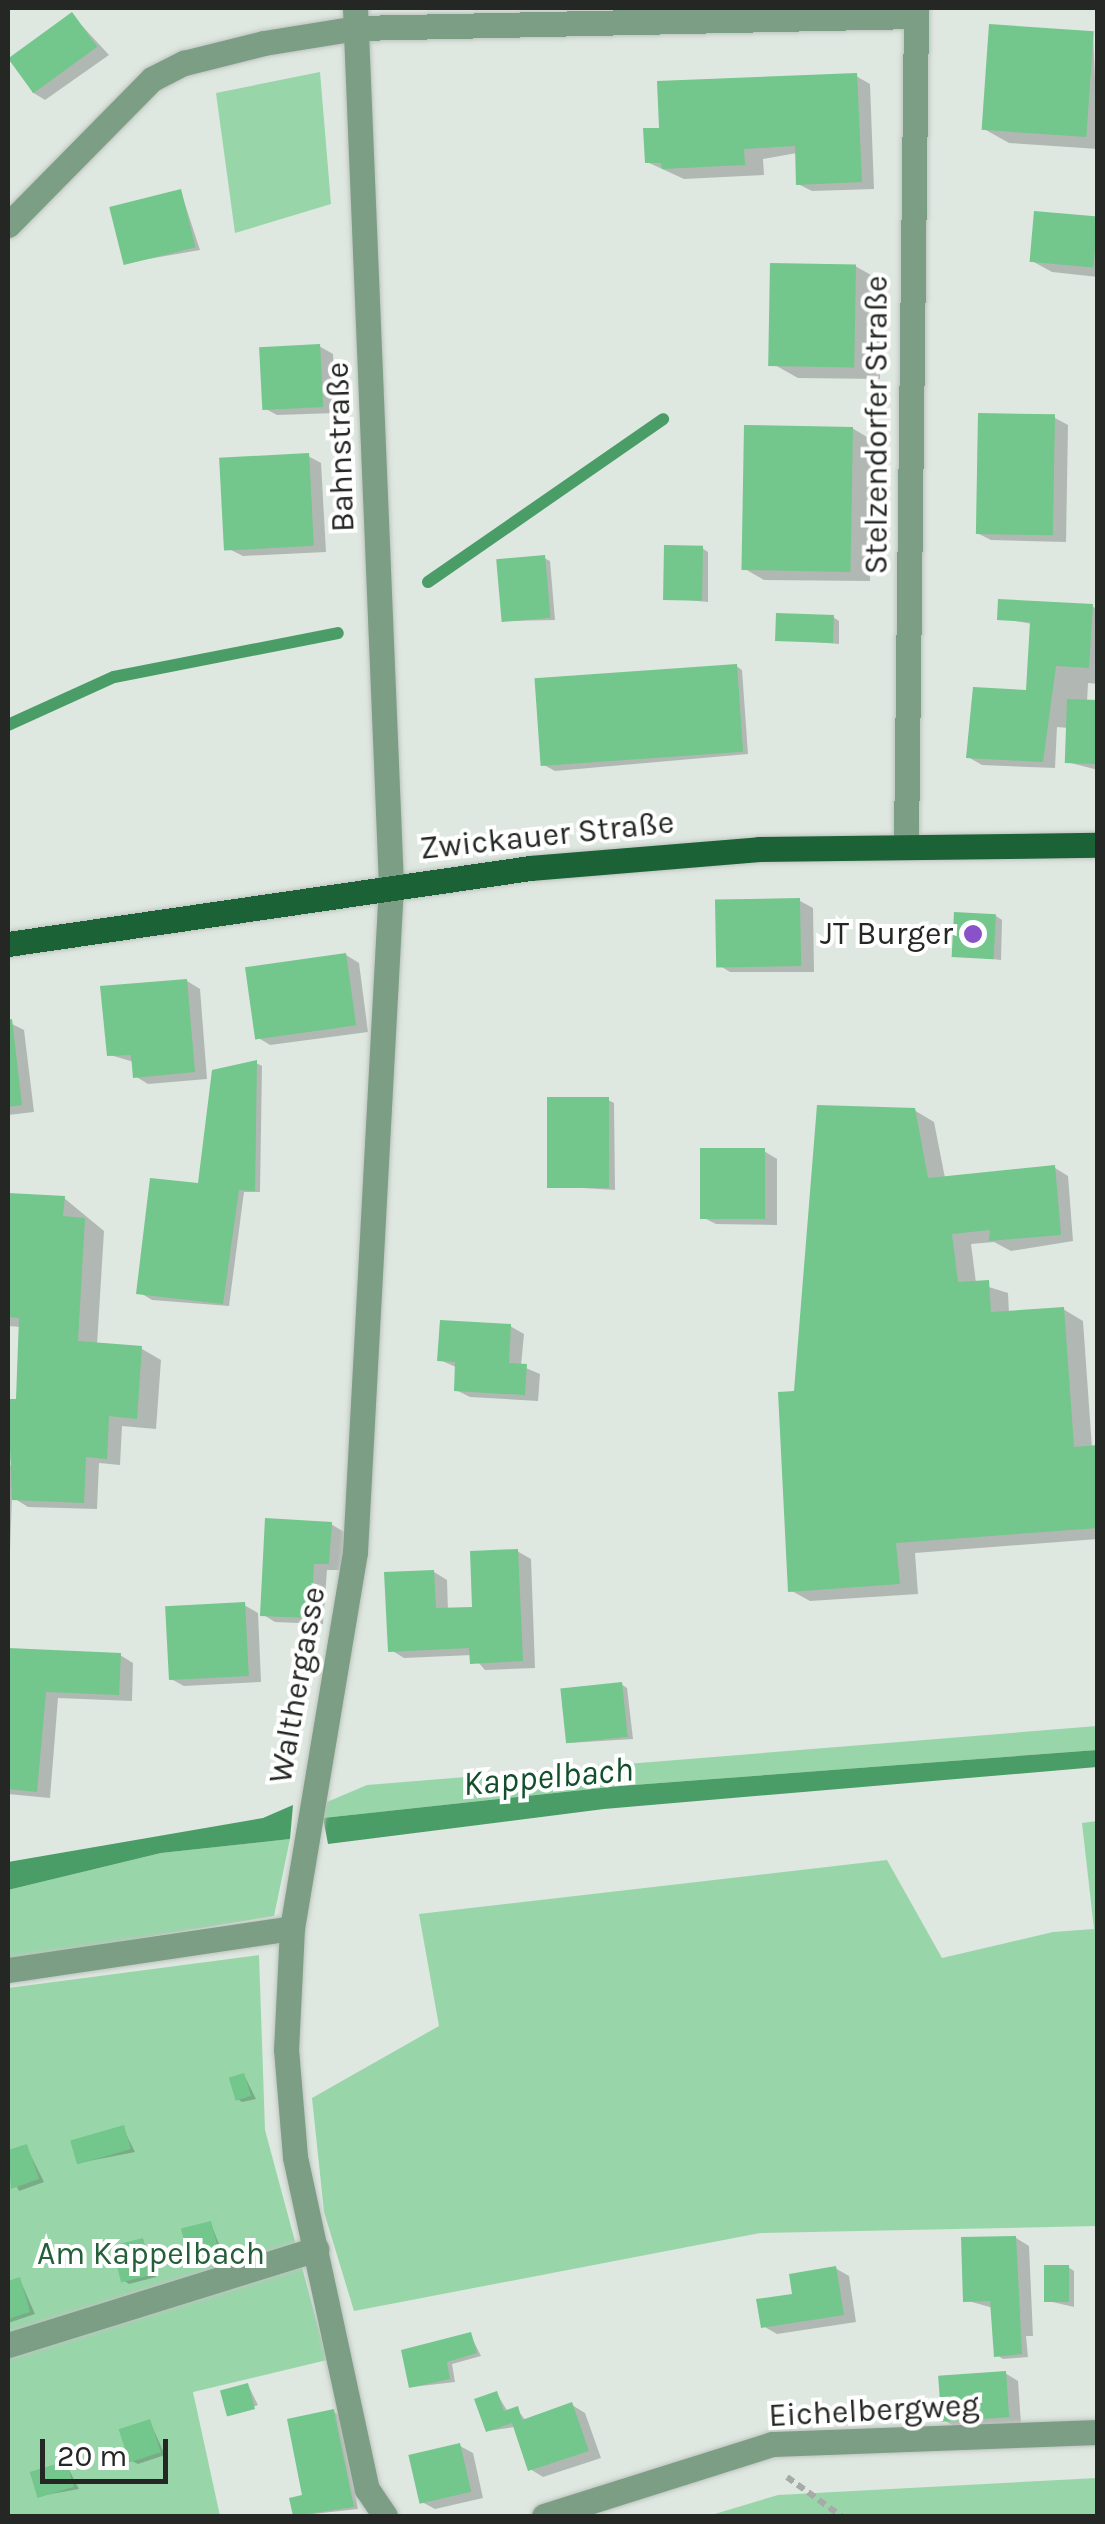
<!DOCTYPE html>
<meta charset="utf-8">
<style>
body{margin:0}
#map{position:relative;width:1105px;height:2524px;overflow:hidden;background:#dee7e0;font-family:Karla,sans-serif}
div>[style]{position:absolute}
.green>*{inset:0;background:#98d6a9}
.water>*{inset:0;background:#4a9d66}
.shadow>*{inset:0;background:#0003}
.stream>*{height:12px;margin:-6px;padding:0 6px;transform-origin:6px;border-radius:6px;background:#4a9d66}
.building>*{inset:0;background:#73c68c;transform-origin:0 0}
.path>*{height:6px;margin-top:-3px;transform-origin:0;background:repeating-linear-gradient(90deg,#a5aca6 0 8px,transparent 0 13px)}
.roads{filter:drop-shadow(0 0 2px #bdc4be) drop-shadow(0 0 2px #bdc4be)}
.minor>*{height:25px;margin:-12.5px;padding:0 12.5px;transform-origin:12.5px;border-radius:12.5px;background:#7c9e85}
.major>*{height:25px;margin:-12.5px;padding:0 12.5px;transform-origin:12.5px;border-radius:12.5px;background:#1b6337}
.dots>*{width:28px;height:28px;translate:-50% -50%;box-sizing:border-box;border:5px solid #fff;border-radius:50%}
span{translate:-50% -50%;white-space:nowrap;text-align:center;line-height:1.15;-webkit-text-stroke:8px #fff;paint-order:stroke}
.street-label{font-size:32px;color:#242724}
.poi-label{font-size:32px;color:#242724}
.right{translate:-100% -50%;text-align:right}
.park-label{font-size:32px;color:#245f39}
.water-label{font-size:35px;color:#12502b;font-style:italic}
.frame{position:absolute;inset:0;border:10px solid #242724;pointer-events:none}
.scale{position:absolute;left:40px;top:2439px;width:128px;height:45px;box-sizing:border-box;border:5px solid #242724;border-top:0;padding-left:12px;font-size:30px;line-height:35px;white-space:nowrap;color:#242724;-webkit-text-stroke:8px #fff;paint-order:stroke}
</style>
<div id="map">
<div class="green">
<i style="clip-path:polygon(320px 72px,331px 204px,235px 233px,216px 93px)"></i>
<i style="clip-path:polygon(1097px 1726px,1097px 1750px,620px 1786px,323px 1818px,327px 1802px,367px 1785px)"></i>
<i style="clip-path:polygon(1097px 1821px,1097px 2226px,760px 2233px,354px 2311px,324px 2212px,312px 2098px,439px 2026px,419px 1914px,887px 1860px,942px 1958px,1053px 1932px,1094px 1929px,1082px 1823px)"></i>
<i style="clip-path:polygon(290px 1839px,274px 1916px,8px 1960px,8px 1890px,161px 1853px)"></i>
<i style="clip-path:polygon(259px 1955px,265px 2130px,327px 2360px,193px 2392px,220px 2516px,8px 2516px,8px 1988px)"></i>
<i style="clip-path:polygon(1097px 2478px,1097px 2516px,708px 2516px,778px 2495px)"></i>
</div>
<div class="water">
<i style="clip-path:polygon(1097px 1750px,1097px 1767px,604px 1809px,328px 1844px,323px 1818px,620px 1786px)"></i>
<i style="clip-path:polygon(293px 1805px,290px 1839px,161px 1853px,8px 1890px,8px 1862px,263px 1818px)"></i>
</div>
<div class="shadow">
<i style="clip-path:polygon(72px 15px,109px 55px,45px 100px,32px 92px)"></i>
<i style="clip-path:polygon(1093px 33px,1098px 149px,1009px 143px,984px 129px)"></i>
<i style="clip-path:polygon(856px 76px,870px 84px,874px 189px,812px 191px,798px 184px,797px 153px,763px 159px,764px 175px,684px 179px,647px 162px)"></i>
<i style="clip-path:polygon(181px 192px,200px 250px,125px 263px)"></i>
<i style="clip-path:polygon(1098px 219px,1098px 277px,1052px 272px,1032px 261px)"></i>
<i style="clip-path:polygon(855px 266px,880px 280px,880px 379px,798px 378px,773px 364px)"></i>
<i style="clip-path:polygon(319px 346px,333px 354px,336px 413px,277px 415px,264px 408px)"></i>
<i style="clip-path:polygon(1055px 418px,1068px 425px,1066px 542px,991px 540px,977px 533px)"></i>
<i style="clip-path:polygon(852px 428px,872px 440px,870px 581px,764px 580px,745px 569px)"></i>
<i style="clip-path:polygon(308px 456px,321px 463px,326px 552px,243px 556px,229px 549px)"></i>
<i style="clip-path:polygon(702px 548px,708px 552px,708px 602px,666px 598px)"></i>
<i style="clip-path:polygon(544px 558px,550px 561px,555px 620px,503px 621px)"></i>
<i style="clip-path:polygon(1092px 606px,1098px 610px,1098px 684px,1088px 683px,1087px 702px,1098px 703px,1098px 770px,1067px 762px,1068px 728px,1057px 727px,1055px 768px,982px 765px,968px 757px,1029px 693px,1032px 624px,1000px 618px)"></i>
<i style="clip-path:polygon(833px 617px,839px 621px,839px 644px,778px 639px)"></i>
<i style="clip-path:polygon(736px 666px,742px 670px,748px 754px,555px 771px,542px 764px)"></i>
<i style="clip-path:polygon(800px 901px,813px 908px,814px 972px,730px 972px,717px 964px)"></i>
<i style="clip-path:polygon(996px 916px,1002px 920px,1001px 960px,955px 955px)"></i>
<i style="clip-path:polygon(346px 955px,359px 963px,368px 1032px,270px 1045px,257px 1037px)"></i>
<i style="clip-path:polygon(187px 981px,200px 989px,207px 1079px,148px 1084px,135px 1076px,134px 1062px,110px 1055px)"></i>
<i style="clip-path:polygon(8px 1022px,24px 1030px,34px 1112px,8px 1115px)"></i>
<i style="clip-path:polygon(256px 1063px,262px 1066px,260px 1192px,244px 1192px,229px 1306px,152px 1300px,139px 1292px,200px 1186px)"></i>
<i style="clip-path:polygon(608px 1100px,614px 1103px,615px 1190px,550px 1186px)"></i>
<i style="clip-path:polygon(914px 1110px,934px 1122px,945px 1178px,1055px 1168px,1068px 1176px,1073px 1241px,1011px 1251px,994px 1242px,971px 1244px,976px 1283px,1008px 1293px,1009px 1313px,1063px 1309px,1083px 1321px,1092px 1448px,1098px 1448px,1098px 1539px,915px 1553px,918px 1594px,810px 1601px,790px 1590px,796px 1394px)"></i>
<i style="clip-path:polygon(764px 1151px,777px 1159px,777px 1225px,716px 1224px,702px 1217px)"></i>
<i style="clip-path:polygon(8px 1196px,64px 1198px,104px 1231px,97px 1345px,142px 1349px,161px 1360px,156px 1429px,122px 1426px,120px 1465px,99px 1463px,97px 1509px,28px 1507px,12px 1497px,9px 1578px,8px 1464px,16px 1469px,16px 1460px,8px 1457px,27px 1452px,8px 1452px,8px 1401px,18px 1402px,21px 1327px,8px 1326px)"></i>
<i style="clip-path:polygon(510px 1326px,524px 1334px,521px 1366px,540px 1374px,538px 1401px,470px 1397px,456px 1390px,458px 1368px,440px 1360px)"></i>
<i style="clip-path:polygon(331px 1524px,344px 1532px,342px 1570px,327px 1570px,323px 1624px,275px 1622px,262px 1614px)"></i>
<i style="clip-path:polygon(517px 1551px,531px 1559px,535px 1668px,485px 1670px,472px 1655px,404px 1658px,391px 1650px,434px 1572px,447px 1580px,448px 1611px,475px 1610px)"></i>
<i style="clip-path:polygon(244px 1605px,258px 1613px,261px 1682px,184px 1686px,171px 1679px)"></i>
<i style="clip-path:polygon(8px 1650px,120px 1655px,133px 1663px,132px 1701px,58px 1698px,50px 1798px,8px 1794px)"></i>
<i style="clip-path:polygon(621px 1684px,627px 1688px,633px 1739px,569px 1743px)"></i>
<i style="clip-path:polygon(244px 2075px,256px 2099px,242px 2102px,236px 2098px)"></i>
<i style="clip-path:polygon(123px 2128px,135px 2152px,79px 2163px)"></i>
<i style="clip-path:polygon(26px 2146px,44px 2182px,19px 2191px,8px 2171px,8px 2153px)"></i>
<i style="clip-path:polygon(211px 2224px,225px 2259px,198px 2266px,192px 2262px)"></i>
<i style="clip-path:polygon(1016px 2238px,1029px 2246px,1033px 2336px,1026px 2336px,1028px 2357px,1003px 2359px,997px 2355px,993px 2308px,965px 2300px)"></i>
<i style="clip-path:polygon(143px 2240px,156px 2277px,129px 2284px,123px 2280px)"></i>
<i style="clip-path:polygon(1068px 2267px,1074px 2271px,1074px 2307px,1048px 2301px)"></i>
<i style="clip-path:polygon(835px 2268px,849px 2276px,856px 2322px,777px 2334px,763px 2326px)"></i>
<i style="clip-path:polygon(20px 2280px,35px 2314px,8px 2323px,8px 2284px)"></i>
<i style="clip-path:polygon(470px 2334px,481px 2356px,452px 2364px,455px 2382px,412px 2387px)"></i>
<i style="clip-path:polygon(1005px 2373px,1018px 2381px,1021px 2424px,957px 2428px,944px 2420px)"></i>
<i style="clip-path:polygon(248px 2385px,258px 2405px,229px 2415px)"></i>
<i style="clip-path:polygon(497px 2394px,508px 2412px,517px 2409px,526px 2421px,572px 2405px,585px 2413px,601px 2458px,543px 2477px,530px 2469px,515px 2427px,488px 2431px)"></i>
<i style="clip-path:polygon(334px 2412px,347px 2420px,362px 2493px,355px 2494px,358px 2509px,295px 2516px,292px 2500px,305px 2497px)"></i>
<i style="clip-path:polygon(150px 2422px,165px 2455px,138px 2464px,132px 2461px)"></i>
<i style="clip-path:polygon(460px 2446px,473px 2453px,483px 2498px,435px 2509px,422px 2502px)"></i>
<i style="clip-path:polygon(66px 2464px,79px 2489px,40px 2496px)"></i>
</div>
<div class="stream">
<i style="left:428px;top:582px;width:286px;rotate:-34.7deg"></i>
<i style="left:8px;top:725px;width:116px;rotate:-24.4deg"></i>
<i style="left:114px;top:677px;width:228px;rotate:-11.1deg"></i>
</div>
<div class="building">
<i style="left:72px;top:12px;width:43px;height:79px;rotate:54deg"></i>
<i style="left:989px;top:24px;width:105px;height:106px;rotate:4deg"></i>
<i style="clip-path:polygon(857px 73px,862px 182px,796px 185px,795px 146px,744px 149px,745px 165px,662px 169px,661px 163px,645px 163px,643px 128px,659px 128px,657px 81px)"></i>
<i style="left:181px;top:189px;width:60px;height:74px;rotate:76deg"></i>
<i style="left:1034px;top:211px;width:64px;height:51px;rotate:5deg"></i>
<i style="left:770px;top:263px;width:86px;height:103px;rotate:1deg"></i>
<i style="left:320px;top:344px;width:63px;height:61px;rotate:87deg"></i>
<i style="left:978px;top:413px;width:77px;height:121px;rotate:1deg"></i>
<i style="left:744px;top:425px;width:109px;height:145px;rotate:1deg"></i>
<i style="left:309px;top:453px;width:93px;height:90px;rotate:87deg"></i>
<i style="left:664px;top:545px;width:39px;height:55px;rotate:1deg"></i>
<i style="left:545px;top:555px;width:63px;height:49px;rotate:85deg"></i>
<i style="clip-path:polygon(998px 599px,1093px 604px,1089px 668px,1056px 666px,1043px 762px,966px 758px,973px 687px,1026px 690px,1030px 622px,997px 620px)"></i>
<i style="left:776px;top:613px;width:58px;height:28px;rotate:2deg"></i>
<i style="left:737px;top:664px;width:88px;height:203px;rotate:86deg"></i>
<i style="left:1067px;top:699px;width:31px;height:64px;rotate:2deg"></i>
<i style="left:800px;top:898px;width:68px;height:85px;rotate:89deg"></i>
<i style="left:954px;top:912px;width:42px;height:45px;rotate:3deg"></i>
<i style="left:346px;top:953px;width:73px;height:102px;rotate:82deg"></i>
<i style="clip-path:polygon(187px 979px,195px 1072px,133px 1078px,131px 1055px,107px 1056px,100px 986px)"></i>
<i style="clip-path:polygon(12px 1019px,22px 1105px,8px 1107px,8px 1020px)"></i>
<i style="clip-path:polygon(257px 1060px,255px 1191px,239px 1190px,223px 1304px,136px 1294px,150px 1178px,198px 1183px,212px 1070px)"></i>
<i style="left:609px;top:1097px;width:91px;height:62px;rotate:90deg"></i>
<i style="clip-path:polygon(817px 1105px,915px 1108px,928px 1178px,1055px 1165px,1061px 1235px,989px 1241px,990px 1230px,952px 1234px,958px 1282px,989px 1280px,991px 1312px,1064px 1307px,1074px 1447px,1098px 1445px,1098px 1528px,896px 1543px,900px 1584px,788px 1592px,778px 1392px,794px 1391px)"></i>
<i style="left:765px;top:1148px;width:71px;height:65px;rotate:90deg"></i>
<i style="clip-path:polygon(8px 1193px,65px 1196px,63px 1216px,85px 1218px,78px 1341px,142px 1346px,137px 1419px,109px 1416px,107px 1459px,86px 1457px,84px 1503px,12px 1500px,8px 1399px,16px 1399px,19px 1318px,8px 1317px)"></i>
<i style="clip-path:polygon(440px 1320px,511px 1324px,509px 1363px,527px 1364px,525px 1395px,454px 1391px,455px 1362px,437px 1361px)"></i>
<i style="clip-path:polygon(265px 1518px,332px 1522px,329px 1564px,314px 1564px,311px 1618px,260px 1616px)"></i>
<i style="clip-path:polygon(518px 1549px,523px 1661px,470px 1664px,469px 1648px,388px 1652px,384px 1572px,434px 1570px,436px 1608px,472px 1607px,470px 1551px)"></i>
<i style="left:245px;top:1602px;width:74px;height:80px;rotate:87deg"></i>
<i style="clip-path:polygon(8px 1648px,121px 1653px,119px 1695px,46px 1692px,37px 1792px,8px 1789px)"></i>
<i style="left:622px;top:1682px;width:55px;height:62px;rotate:84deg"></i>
<i style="left:244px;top:2073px;width:24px;height:16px;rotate:73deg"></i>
<i style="left:124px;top:2125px;width:25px;height:56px;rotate:74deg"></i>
<i style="clip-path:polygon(27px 2144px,39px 2179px,11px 2189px,8px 2150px)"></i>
<i style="left:211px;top:2221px;width:36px;height:31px;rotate:76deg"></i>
<i style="clip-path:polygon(1016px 2236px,1022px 2354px,994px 2357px,990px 2301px,963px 2302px,961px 2237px)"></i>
<i style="left:143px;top:2238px;width:38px;height:32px;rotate:76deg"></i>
<i style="left:1044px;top:2265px;width:25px;height:37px"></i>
<i style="clip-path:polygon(836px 2266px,844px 2315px,761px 2328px,756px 2299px,792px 2294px,789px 2274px)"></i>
<i style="clip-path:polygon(20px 2277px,30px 2312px,8px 2319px,8px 2281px)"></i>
<i style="clip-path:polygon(471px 2332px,477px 2353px,447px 2362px,450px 2379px,409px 2388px,401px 2350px)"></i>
<i style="left:1006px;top:2371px;width:46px;height:68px;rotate:86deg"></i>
<i style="left:248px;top:2383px;width:27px;height:29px;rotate:75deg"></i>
<i style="clip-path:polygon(497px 2391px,504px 2411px,518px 2406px,522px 2420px,572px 2402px,589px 2451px,528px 2471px,512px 2423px,486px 2432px,474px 2399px)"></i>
<i style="clip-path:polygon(334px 2409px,354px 2507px,293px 2516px,289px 2498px,302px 2495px,287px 2419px)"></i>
<i style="left:150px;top:2419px;width:35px;height:33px;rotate:72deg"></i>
<i style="left:460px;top:2443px;width:50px;height:53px;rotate:77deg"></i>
<i style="left:66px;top:2461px;width:27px;height:38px;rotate:73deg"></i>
</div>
<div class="path">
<i style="left:787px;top:2477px;width:67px;rotate:35.8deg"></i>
</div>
<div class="roads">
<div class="minor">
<i style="left:355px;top:8px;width:878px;rotate:87.65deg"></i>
<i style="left:391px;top:885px;width:668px;rotate:93.09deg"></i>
<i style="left:355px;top:1552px;width:381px;rotate:99.5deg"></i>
<i style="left:292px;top:1928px;width:121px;rotate:92.8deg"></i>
<i style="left:286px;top:2049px;width:108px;rotate:85.2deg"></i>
<i style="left:295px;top:2157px;width:340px;rotate:77.8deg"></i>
<i style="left:367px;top:2489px;width:32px;rotate:56deg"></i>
<i style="left:8px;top:225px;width:205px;rotate:-45.4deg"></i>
<i style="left:152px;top:79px;width:36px;rotate:-27deg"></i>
<i style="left:184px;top:63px;width:82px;rotate:-14deg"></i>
<i style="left:264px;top:43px;width:94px;rotate:-9.2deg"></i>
<i style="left:357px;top:28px;width:558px;rotate:-1.23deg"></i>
<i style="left:906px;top:843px;width:835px;rotate:-89.31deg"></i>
<i style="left:8px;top:1970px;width:287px;rotate:-8.4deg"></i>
<i style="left:8px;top:2345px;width:323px;rotate:-17.3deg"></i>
<i style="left:544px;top:2516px;width:239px;rotate:-17.5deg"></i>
<i style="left:772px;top:2444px;width:326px;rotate:-2.1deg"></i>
</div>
<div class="major">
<i style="left:8px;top:944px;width:528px;rotate:-8.28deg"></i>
<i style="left:530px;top:868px;width:230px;rotate:-4.7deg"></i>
<i style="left:759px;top:849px;width:339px;rotate:-0.7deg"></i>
</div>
</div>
<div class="dots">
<i style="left:973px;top:934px;background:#8952c9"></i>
</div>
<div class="street-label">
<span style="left:877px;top:425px;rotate:-90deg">Stelzendorfer Straße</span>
<span style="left:341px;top:447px;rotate:-92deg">Bahnstraße</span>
<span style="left:547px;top:836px;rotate:-6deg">Zwickauer Straße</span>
<span style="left:298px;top:1685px;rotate:-80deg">Walthergasse</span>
<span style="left:874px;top:2411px;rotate:-3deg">Eichelbergweg</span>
</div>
<div class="poi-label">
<span class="right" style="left:953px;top:934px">JT Burger</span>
</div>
<div class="park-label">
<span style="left:151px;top:2254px">Am Kappelbach</span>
</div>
<div class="water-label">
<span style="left:548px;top:1777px;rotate:-5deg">Kappelbach</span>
</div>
<div class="frame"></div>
<div class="scale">20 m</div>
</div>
